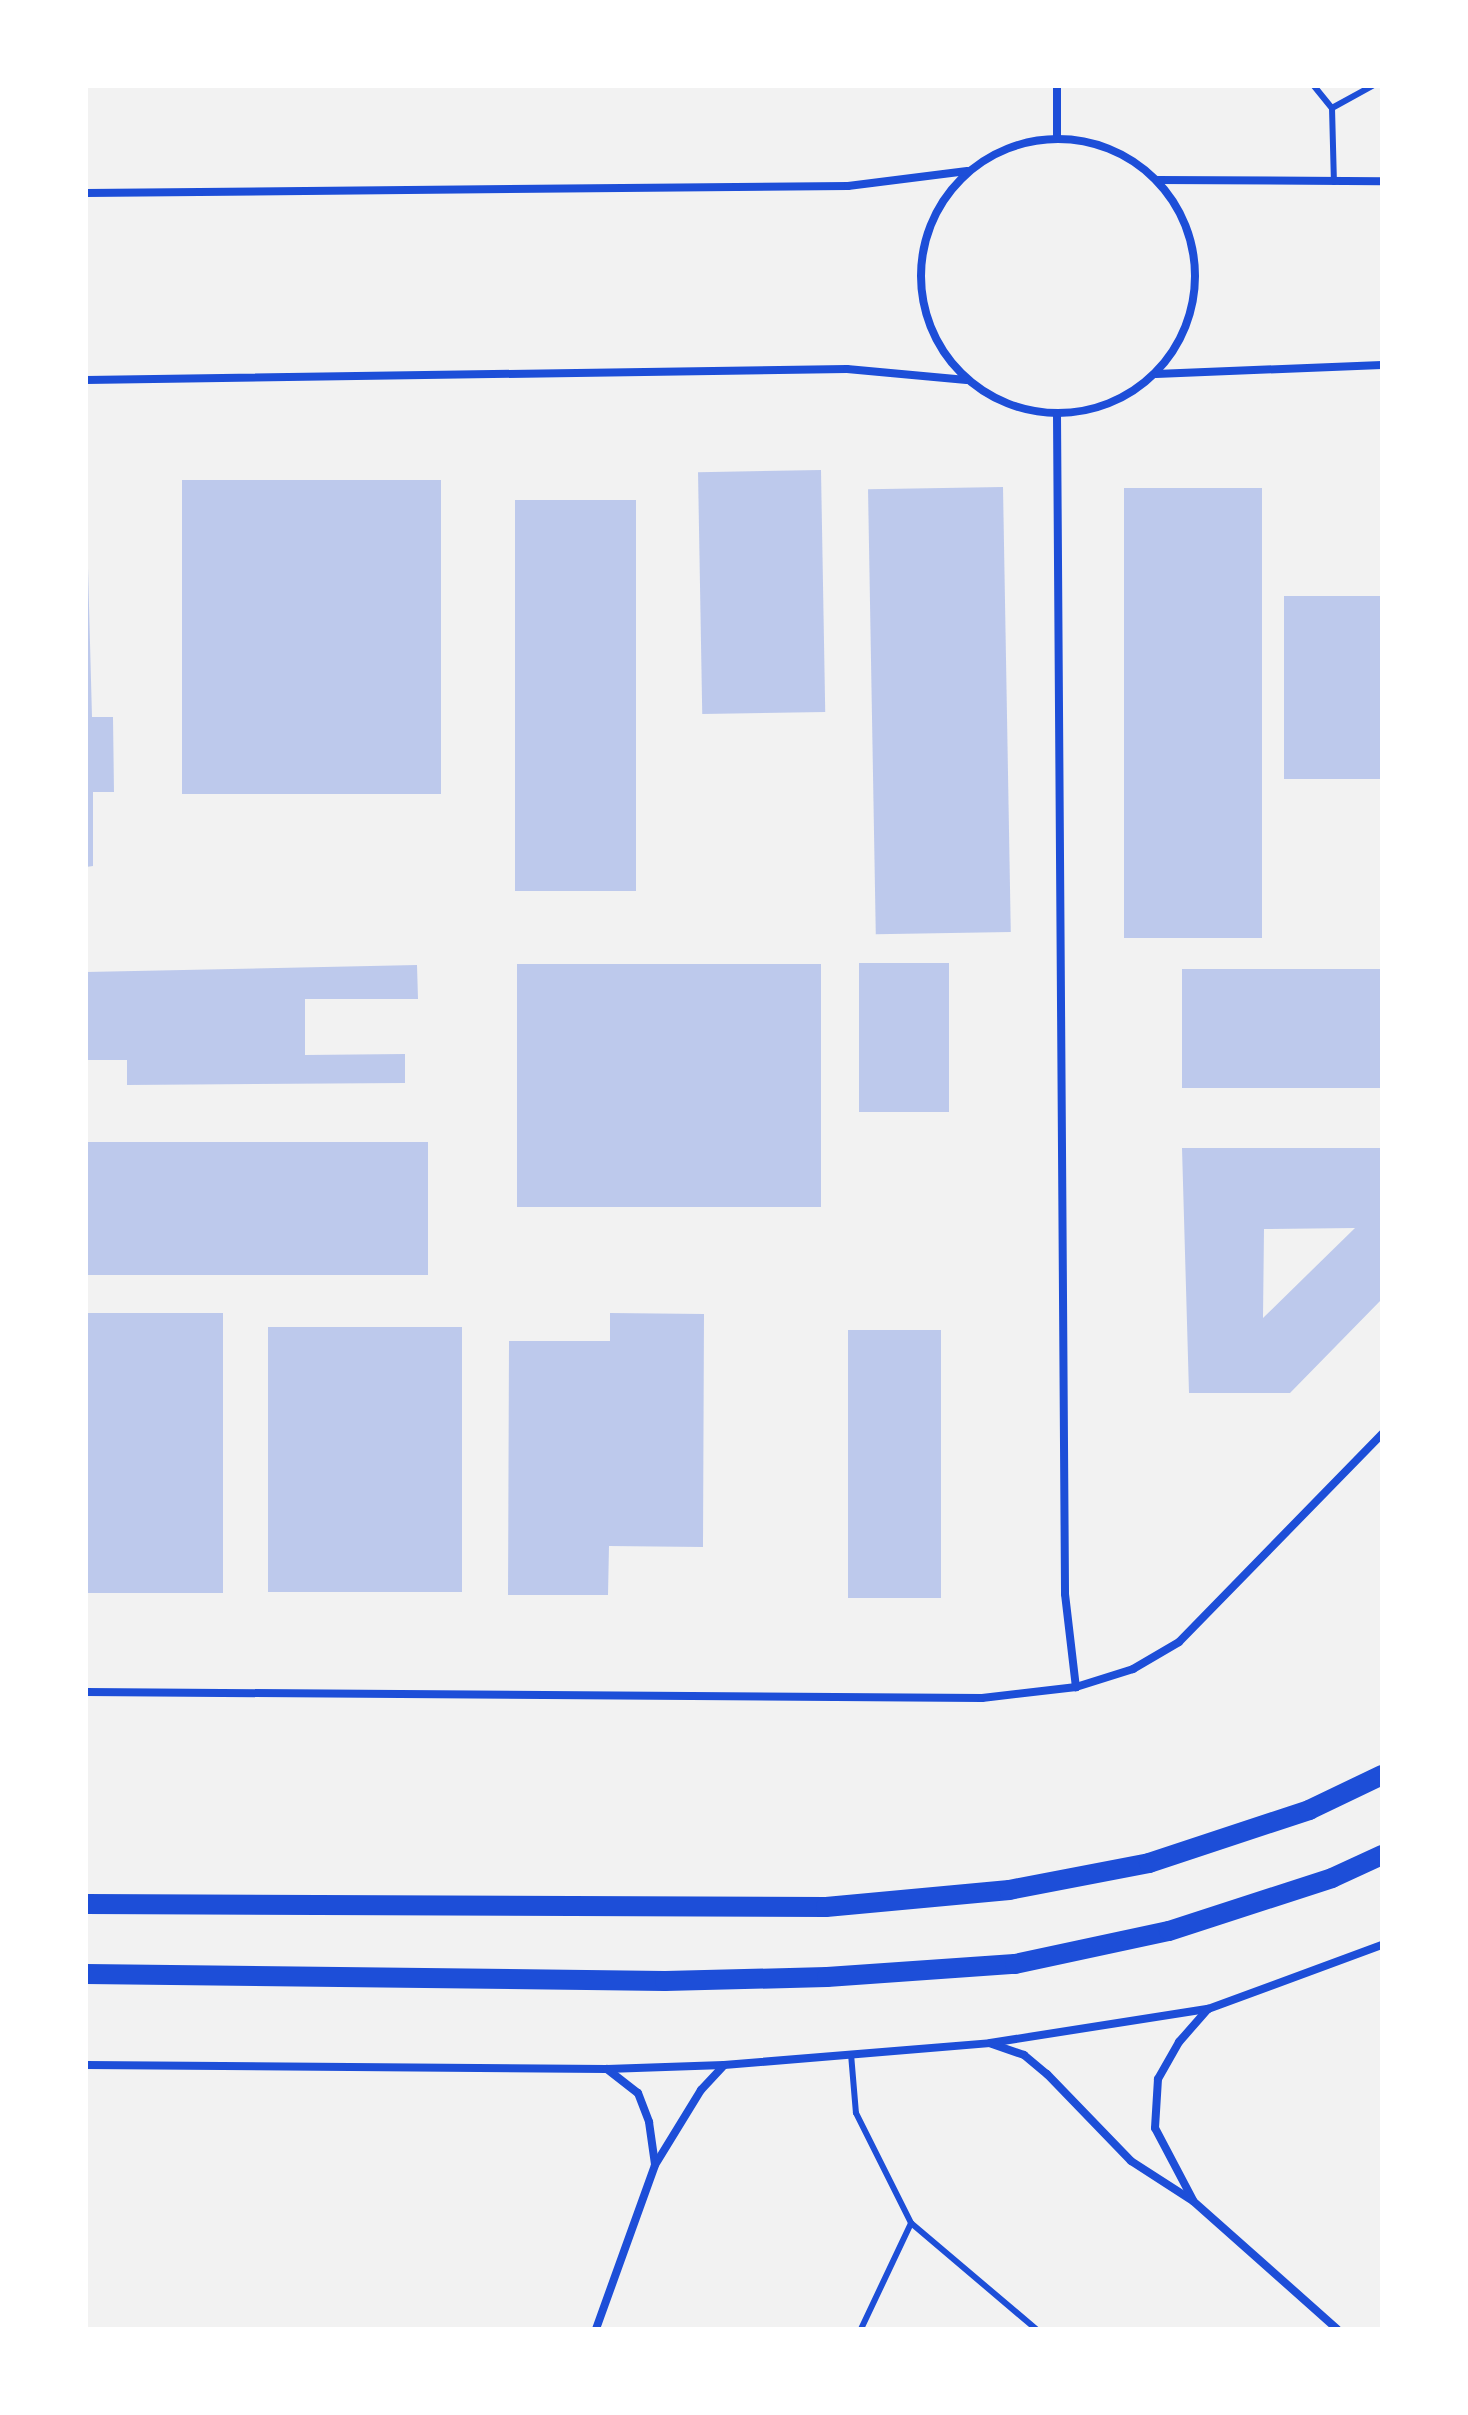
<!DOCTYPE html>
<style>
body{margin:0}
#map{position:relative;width:1468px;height:2415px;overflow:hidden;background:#f2f2f2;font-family:"Work Sans",sans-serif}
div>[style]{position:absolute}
.building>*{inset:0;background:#bdc9ec;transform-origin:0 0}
.service>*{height:6px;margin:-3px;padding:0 3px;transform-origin:3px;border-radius:3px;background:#1d4ed8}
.minor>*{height:8px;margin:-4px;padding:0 4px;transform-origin:4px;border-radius:4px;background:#1d4ed8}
.minor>.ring{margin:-4px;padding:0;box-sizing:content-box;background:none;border:8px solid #1d4ed8;border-radius:50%}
.primary>*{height:20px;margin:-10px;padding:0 10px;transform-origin:10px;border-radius:10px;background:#1d4ed8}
span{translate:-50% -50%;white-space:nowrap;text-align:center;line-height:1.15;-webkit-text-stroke:6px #fff;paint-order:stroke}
.frame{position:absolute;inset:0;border:88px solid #fff;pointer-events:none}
</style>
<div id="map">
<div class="building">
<i style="left:821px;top:470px;width:242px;height:123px;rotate:89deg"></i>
<i style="left:182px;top:480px;width:259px;height:314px"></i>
<i style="left:1003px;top:487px;width:445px;height:135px;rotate:89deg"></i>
<i style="left:1124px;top:488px;width:138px;height:450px"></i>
<i style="clip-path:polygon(86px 493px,92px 717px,113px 717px,114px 792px,93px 792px,93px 866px,86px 867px)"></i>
<i style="left:515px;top:500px;width:121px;height:391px"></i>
<i style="left:1284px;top:596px;width:98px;height:183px"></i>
<i style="left:859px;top:963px;width:90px;height:149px"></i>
<i style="left:517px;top:964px;width:304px;height:243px"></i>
<i style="clip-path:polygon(417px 965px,418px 999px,305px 999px,305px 1055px,405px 1054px,405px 1083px,127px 1085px,127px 1060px,86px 1060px,86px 972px)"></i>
<i style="left:1382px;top:969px;width:119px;height:200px;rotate:90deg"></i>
<i style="left:428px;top:1142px;width:133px;height:342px;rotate:90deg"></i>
<i style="clip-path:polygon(evenodd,1182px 1148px,1382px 1148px,1382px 1299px,1290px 1393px,1189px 1393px,1182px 1148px,1355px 1228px,1263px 1318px,1264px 1229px,1355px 1228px)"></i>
<i style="left:87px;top:1313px;width:136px;height:280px"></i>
<i style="clip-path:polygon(610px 1313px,704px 1314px,703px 1547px,609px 1546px,608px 1595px,508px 1595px,509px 1341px,610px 1341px)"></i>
<i style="left:462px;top:1327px;width:265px;height:194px;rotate:90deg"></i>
<i style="left:848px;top:1330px;width:93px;height:268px"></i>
</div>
<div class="service">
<i style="left:1314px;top:86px;width:28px;rotate:51deg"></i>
<i style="left:1332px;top:108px;width:74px;rotate:88.5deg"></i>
<i style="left:1332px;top:108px;width:46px;rotate:-28.8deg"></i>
<i style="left:851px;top:2054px;width:59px;rotate:85.2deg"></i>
<i style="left:856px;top:2113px;width:123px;rotate:63.4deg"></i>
<i style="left:911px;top:2223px;width:164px;rotate:40.3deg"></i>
<i style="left:861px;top:2329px;width:117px;rotate:-64.7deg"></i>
</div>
<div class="minor">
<i style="left:1057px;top:86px;width:52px;rotate:90deg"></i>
<i class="ring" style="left:921px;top:139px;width:266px;height:266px"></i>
<i style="left:1157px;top:180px;width:225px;rotate:0.3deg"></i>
<i style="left:86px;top:193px;width:762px;rotate:-0.53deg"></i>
<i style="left:848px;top:186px;width:120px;rotate:-7.2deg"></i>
<i style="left:1156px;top:374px;width:226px;rotate:-2.3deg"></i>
<i style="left:86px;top:380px;width:761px;rotate:-0.83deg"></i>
<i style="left:847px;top:369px;width:120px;rotate:5.3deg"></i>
<i style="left:1057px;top:415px;width:1179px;rotate:89.61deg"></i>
<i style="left:1065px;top:1594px;width:94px;rotate:83.3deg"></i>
<i style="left:86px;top:1692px;width:896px;rotate:0.38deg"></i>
<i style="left:982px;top:1698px;width:95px;rotate:-6.7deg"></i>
<i style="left:1076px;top:1687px;width:60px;rotate:-17.5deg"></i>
<i style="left:1133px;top:1669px;width:53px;rotate:-30.4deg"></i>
<i style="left:1179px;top:1642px;width:291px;rotate:-45.7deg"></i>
<i style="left:992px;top:2044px;width:34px;rotate:19deg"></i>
<i style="left:1024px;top:2055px;width:30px;rotate:40deg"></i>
<i style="left:1047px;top:2074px;width:121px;rotate:46deg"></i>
<i style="left:1131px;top:2161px;width:74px;rotate:32.8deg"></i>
<i style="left:1193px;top:2201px;width:193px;rotate:41.6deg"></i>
<i style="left:86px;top:2065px;width:521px;rotate:0.44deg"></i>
<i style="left:607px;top:2069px;width:117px;rotate:-2deg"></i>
<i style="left:724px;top:2065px;width:267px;rotate:-4.7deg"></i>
<i style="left:990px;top:2043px;width:221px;rotate:-8.9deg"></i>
<i style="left:1208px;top:2009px;width:185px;rotate:-20.2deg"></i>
<i style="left:607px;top:2069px;width:39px;rotate:38deg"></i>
<i style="left:638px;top:2093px;width:31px;rotate:69deg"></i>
<i style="left:649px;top:2122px;width:42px;rotate:81.9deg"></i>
<i style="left:1193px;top:2200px;width:81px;rotate:-117.8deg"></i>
<i style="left:1155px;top:2128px;width:49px;rotate:-86.5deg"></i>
<i style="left:1158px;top:2079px;width:43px;rotate:-60.4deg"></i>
<i style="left:1179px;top:2042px;width:44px;rotate:-48.7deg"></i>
<i style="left:596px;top:2329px;width:174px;rotate:-70.2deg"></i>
<i style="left:655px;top:2165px;width:88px;rotate:-58.5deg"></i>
<i style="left:701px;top:2090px;width:34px;rotate:-47deg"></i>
</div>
<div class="primary">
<i style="left:86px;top:1904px;width:740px;rotate:0.23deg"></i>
<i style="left:826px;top:1907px;width:184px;rotate:-5.3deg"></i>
<i style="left:1009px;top:1890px;width:143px;rotate:-10.9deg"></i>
<i style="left:1149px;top:1863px;width:169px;rotate:-18.3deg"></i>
<i style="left:1309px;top:1810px;width:81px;rotate:-25.6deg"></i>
<i style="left:86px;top:1974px;width:579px;rotate:0.69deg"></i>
<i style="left:665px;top:1981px;width:162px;rotate:-1.4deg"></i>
<i style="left:827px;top:1977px;width:188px;rotate:-4deg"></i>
<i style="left:1015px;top:1964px;width:157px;rotate:-12.1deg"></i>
<i style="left:1169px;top:1931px;width:171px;rotate:-18deg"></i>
<i style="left:1332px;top:1878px;width:55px;rotate:-24.7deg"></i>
</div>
<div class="frame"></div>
</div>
